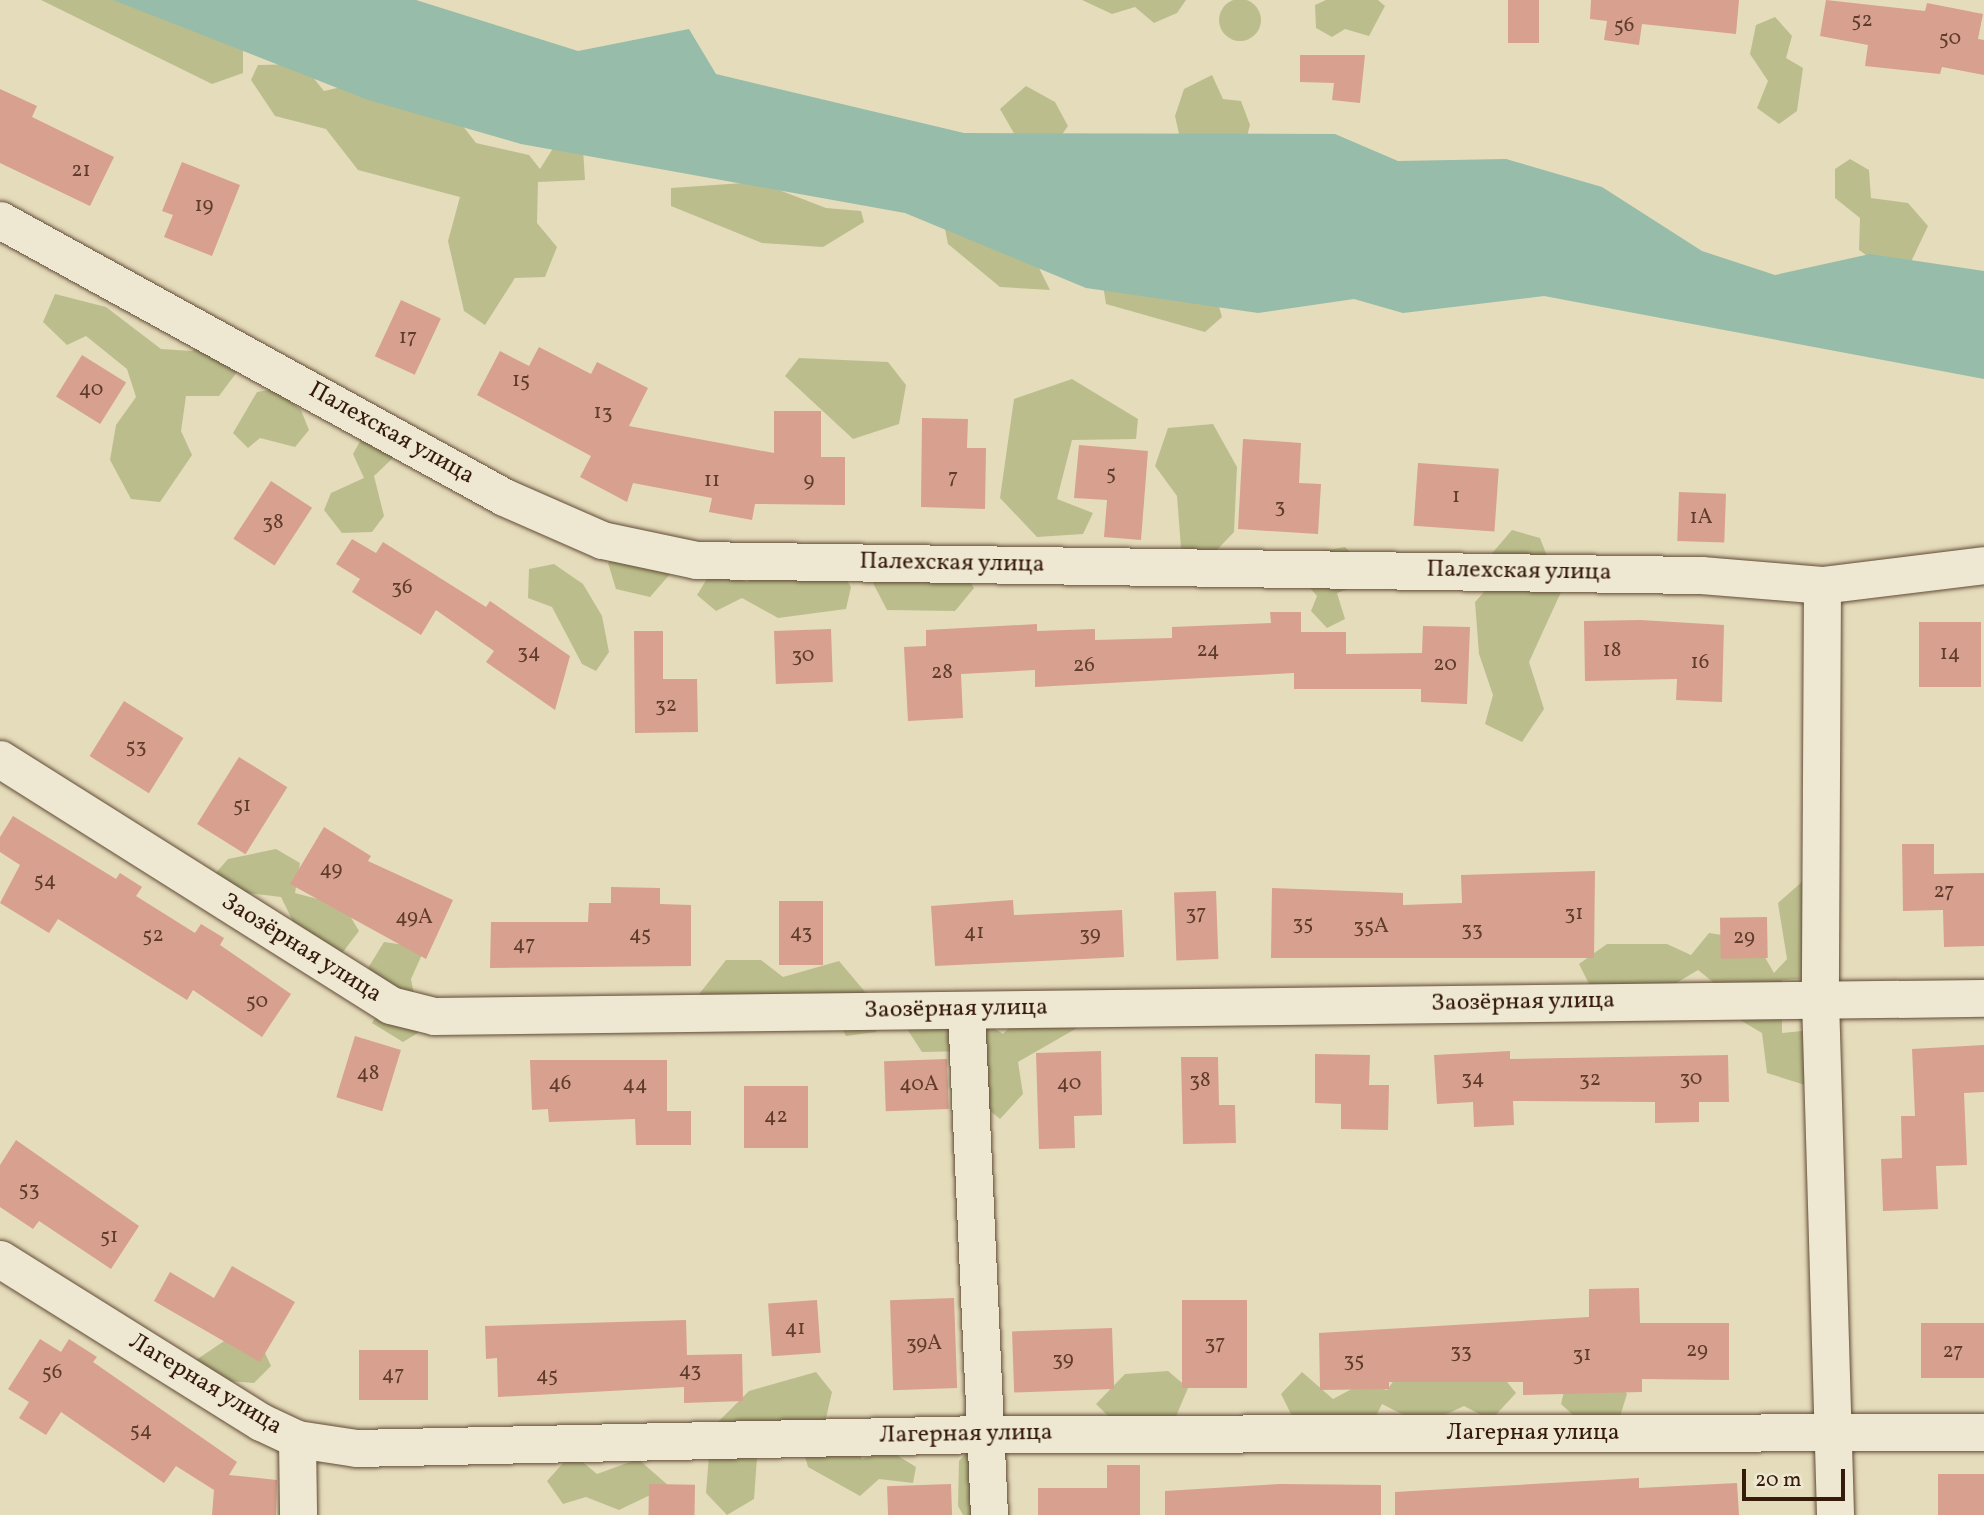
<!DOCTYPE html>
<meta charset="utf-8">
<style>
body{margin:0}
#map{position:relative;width:1984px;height:1515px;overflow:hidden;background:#e5dcbb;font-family:Vollkorn,serif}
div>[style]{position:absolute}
.green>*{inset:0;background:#bbbe8c}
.round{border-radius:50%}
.water>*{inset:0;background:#97bcaa}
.building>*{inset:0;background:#d8a08e;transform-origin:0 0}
.roads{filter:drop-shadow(0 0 2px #624b36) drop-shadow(0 0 2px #624b36)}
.minor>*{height:37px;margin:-18.5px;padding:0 18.5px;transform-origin:18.5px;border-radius:18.5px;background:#eee8d3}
span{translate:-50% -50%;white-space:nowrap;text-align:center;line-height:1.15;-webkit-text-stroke:7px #eee8d3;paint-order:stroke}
.number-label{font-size:21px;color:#5f3c2b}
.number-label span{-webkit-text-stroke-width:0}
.street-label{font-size:24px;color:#371b0a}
.scale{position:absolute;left:1742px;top:1469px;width:103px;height:32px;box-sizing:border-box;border:4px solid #371b0a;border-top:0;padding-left:9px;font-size:21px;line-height:24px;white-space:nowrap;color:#371b0a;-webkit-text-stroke:5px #eee8d3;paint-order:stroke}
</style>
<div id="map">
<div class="green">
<i class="round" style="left:1219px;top:-1px;width:42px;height:42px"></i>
<i style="clip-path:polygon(41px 0,143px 0,243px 38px,243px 73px,212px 84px)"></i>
<i style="clip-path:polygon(1082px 0,1186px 0,1177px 13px,1154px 23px,1135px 7px,1112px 14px)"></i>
<i style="clip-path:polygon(1326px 0,1378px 0,1385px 6px,1369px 36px,1345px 29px,1332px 37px,1316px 28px,1315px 5px)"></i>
<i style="clip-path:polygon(1775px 17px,1792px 36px,1786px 58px,1803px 68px,1797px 111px,1779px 124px,1757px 108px,1768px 81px,1750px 54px,1756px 25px)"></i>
<i style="clip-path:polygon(302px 64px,324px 91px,359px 83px,452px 112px,476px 143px,529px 155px,540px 169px,557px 142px,583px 149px,585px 180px,538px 182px,537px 223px,557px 247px,545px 277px,515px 278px,485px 325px,464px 311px,448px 241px,460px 197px,358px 170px,326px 129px,275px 116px,251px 80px,258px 65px)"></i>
<i style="clip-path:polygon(1212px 75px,1223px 99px,1241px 101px,1250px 125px,1242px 155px,1183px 152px,1175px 116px,1184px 89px)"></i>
<i style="clip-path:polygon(1026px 86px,1055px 102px,1068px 126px,1055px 144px,1019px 142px,1000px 109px)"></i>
<i style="clip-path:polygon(1850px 159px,1869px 170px,1871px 198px,1908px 203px,1928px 226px,1909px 266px,1886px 269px,1859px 250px,1860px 218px,1835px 198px,1835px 169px)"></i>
<i style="clip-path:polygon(758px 182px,826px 208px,861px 211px,864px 222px,823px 247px,762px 243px,671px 206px,671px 188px)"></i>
<i style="clip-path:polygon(944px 224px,1033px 256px,1050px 290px,1000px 287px,948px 244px)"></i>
<i style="clip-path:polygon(1103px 285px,1216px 296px,1222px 317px,1205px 332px,1106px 304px)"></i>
<i style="clip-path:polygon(55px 294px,106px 307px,161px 349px,192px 351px,206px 342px,237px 372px,219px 396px,186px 396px,181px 431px,192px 455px,160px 502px,131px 499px,110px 460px,116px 425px,136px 397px,127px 369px,86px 336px,67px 345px,43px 322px)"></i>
<i style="clip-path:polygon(799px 358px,888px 362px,906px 385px,899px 424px,853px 439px,785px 376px)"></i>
<i style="clip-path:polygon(1072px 379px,1138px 419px,1136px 439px,1072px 440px,1057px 499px,1093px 513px,1083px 534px,1037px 537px,1000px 498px,1014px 399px)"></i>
<i style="clip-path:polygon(275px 389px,301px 410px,309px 430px,295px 447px,260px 438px,248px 448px,233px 433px,257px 392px)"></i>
<i style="clip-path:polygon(1213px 424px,1237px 467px,1234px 532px,1212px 555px,1181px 548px,1177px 496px,1155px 466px,1168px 428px)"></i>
<i style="clip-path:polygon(363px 436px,396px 455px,374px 476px,384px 516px,372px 532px,342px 533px,324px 510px,331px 493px,364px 478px,353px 454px)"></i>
<i style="clip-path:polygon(1512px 530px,1540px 538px,1561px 592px,1529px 662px,1544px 709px,1522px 742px,1485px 724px,1493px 695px,1479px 654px,1475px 602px,1495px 580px,1488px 558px)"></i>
<i style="clip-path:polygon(1345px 547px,1361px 562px,1356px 586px,1337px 593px,1345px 619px,1327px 628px,1311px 611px,1317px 596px,1305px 582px,1315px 552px)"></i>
<i style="clip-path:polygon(623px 551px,671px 573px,650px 597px,616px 589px,608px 563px)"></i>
<i style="clip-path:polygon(554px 564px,583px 584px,602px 616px,609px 652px,596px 671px,582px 664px,552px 607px,528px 598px,529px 569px)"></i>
<i style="clip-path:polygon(770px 567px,840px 569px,851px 587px,846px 609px,778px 618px,742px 598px,716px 611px,697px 595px,713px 569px,747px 582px)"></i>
<i style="clip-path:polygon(885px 567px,962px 568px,974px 588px,955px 611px,887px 610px,873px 583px)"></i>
<i style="clip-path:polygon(276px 849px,300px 863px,295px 893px,344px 906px,359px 931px,339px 957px,305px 946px,281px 897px,230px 891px,214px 875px,228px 859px)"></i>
<i style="clip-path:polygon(1803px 881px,1823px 977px,1782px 980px,1782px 1033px,1812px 1030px,1808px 1086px,1767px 1073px,1762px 1033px,1730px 1014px,1718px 986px,1698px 970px,1668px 988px,1591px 988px,1579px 964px,1607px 944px,1667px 944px,1691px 955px,1709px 933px,1755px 940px,1774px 973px,1787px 959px,1778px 903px)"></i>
<i style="clip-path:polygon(384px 942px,425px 948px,411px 979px,421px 1031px,403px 1042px,372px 1023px,394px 989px,368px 968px)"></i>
<i style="clip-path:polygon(726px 960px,761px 960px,783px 977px,839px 961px,866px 993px,889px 998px,876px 1032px,846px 1036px,829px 1003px,786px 997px,744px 1032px,712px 1032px,696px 998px)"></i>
<i style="clip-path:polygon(1082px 992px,1077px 1028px,1018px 1062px,1023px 1094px,1000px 1119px,977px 1100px,972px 1051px,922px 1052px,907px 1029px,928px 1012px,980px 1019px,1003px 1034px,1044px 994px)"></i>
<i style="clip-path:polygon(239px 1331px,259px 1340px,271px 1366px,254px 1383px,200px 1379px,196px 1360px)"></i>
<i style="clip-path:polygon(1605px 1363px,1627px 1394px,1617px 1426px,1584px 1425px,1561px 1404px,1569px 1371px)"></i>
<i style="clip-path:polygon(1494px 1366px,1516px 1393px,1491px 1420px,1464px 1406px,1423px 1425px,1382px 1404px,1362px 1443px,1295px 1422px,1281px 1394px,1302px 1372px,1333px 1399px,1363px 1383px,1387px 1390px,1400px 1372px)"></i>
<i style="clip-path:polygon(1168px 1371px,1188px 1388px,1174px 1421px,1124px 1432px,1096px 1404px,1125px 1374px)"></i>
<i style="clip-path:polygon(816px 1372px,832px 1392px,824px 1427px,848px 1429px,862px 1459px,890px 1451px,916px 1467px,913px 1483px,879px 1479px,860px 1496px,808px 1467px,799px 1435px,759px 1431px,754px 1499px,727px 1515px,706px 1493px,711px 1429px,749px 1391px)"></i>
<i style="clip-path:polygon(974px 1445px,999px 1469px,1009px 1515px,963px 1515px,958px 1506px,959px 1461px)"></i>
<i style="clip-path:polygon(572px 1453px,597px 1474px,638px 1459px,669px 1486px,619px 1510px,586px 1497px,563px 1504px,547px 1481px)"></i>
</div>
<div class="water">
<i style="clip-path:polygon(113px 0,416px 0,578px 51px,689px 29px,716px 74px,964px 133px,1335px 134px,1398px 161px,1506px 159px,1602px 187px,1702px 251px,1775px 275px,1870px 254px,1984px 271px,1984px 379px,1544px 296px,1403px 313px,1354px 299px,1258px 313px,1086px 288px,905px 213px,521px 144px,368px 100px)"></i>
</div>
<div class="building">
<i style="left:1508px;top:0;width:31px;height:43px"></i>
<i style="clip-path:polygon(1591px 0,1739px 0,1736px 34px,1642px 24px,1639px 45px,1604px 40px,1607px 21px,1590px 19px)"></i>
<i style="clip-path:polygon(1826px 0,1925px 11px,1927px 3px,1983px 14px,1978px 39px,1984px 40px,1984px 75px,1942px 67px,1940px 74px,1865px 66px,1868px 45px,1820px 36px)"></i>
<i style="clip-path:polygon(1300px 55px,1365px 55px,1360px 103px,1332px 100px,1334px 83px,1300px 82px)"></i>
<i style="clip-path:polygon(0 89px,37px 106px,32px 117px,114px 157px,90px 206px,0 163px)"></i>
<i style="clip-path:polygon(182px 162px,240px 185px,212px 256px,164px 237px,173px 215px,162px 211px)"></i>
<i style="left:401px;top:300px;width:44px;height:62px;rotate:25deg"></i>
<i style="clip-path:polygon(539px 347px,591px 374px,597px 362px,648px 388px,629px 426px,774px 453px,774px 411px,821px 411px,821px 457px,845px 457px,845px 505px,755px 504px,752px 520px,709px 512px,712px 498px,633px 483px,627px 502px,580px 477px,591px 456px,477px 395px,500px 351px,529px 366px)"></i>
<i style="left:82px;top:355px;width:52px;height:49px;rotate:32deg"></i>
<i style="clip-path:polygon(922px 418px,968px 419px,967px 448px,986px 448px,985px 509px,921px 507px)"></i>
<i style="clip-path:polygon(1243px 439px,1301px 443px,1299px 483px,1321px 484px,1318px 534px,1238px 529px)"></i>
<i style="clip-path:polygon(1079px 445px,1148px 451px,1141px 540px,1104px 537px,1107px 500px,1074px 498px)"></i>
<i style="left:1418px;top:463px;width:81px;height:63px;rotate:4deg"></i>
<i style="left:271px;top:481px;width:49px;height:69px;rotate:33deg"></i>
<i style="left:1679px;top:492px;width:47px;height:49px;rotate:2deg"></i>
<i style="clip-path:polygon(352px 539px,376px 553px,383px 542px,486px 607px,490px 601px,570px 656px,555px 710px,486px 662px,494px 651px,436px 610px,421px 635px,352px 592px,360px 579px,336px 564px)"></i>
<i style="clip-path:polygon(1270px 612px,1301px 612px,1301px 632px,1346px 632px,1346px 654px,1422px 653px,1423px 626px,1470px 627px,1467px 704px,1421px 702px,1421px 689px,1294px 689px,1294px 673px,1035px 687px,1035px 670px,961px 674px,963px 718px,908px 721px,904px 647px,926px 646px,926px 630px,1037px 624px,1037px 631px,1095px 629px,1095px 640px,1172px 638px,1172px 627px,1271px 623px)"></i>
<i style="clip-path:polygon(1640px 620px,1724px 625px,1722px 702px,1676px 700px,1677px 679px,1585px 681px,1584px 621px)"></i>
<i style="left:1919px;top:622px;width:62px;height:65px"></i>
<i style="left:831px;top:629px;width:53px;height:57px;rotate:88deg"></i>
<i style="clip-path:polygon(634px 631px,663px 631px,663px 679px,697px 679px,698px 732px,635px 733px)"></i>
<i style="left:124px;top:701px;width:70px;height:65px;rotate:32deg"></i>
<i style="left:239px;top:757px;width:57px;height:79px;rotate:32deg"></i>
<i style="clip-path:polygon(13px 816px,116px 879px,120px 873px,142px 887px,136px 896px,195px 933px,201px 924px,224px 938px,220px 945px,291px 994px,262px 1037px,193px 990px,187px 1000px,58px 919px,49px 933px,0 903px,20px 865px,0 852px,0 837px)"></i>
<i style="clip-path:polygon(324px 827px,371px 856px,368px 861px,453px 900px,426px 959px,290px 884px)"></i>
<i style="clip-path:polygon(1902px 844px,1934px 844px,1934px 874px,1984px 873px,1984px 946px,1944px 947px,1943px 910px,1903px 911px)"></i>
<i style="clip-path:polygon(1595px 871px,1594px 958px,1271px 958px,1272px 888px,1403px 893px,1403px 905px,1462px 903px,1461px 875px)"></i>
<i style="clip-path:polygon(611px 887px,660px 888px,660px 904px,691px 905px,691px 966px,490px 968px,491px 922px,588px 922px,589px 903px,611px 903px)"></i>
<i style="left:1216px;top:891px;width:68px;height:42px;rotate:88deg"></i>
<i style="clip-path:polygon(1013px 900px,1014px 915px,1122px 910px,1124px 957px,935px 966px,931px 906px)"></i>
<i style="left:779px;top:901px;width:44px;height:64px"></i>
<i style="left:1767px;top:917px;width:41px;height:47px;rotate:89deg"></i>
<i style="left:355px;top:1036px;width:48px;height:64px;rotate:17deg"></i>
<i style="clip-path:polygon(1984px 1045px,1984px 1092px,1964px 1093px,1967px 1165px,1936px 1166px,1938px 1209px,1883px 1211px,1881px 1159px,1902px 1158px,1901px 1116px,1915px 1116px,1912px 1049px)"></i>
<i style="clip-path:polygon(1101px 1051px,1102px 1115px,1074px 1116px,1075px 1148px,1039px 1149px,1036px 1053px)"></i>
<i style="clip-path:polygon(1510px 1051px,1510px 1059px,1728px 1055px,1729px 1102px,1699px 1102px,1699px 1122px,1655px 1123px,1655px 1102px,1513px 1101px,1514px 1125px,1474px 1127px,1473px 1102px,1437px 1104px,1434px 1055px)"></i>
<i style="clip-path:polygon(1315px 1054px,1370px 1055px,1369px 1085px,1389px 1085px,1388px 1130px,1341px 1129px,1341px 1104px,1315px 1103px)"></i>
<i style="clip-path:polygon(1181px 1057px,1218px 1057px,1219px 1105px,1235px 1105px,1236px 1143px,1183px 1144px)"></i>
<i style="left:947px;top:1059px;width:50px;height:63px;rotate:88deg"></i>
<i style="clip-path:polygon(530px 1060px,667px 1060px,667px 1111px,691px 1111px,691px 1145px,636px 1145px,635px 1119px,549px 1122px,548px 1109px,532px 1110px)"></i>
<i style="left:808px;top:1086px;width:62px;height:64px;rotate:90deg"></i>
<i style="clip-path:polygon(16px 1140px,139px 1226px,111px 1269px,39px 1221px,33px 1229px,0 1207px,0 1165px)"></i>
<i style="clip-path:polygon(232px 1266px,295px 1302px,260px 1362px,154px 1301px,170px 1272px,214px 1298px)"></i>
<i style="clip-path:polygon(1639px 1288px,1640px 1323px,1729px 1323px,1729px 1380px,1642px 1379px,1642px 1392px,1523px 1395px,1523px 1382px,1389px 1382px,1389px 1389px,1320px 1390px,1319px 1333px,1589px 1317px,1589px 1289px)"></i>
<i style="left:954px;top:1298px;width:90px;height:64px;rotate:88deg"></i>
<i style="left:817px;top:1300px;width:53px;height:49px;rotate:86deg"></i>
<i style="left:1182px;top:1300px;width:65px;height:88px"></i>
<i style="clip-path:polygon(686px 1320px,687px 1355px,742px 1354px,743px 1401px,684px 1403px,684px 1387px,498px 1397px,497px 1358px,486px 1359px,485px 1326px)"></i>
<i style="left:1984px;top:1323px;width:55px;height:63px;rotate:90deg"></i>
<i style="left:1112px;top:1328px;width:61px;height:100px;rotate:88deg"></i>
<i style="clip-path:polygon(40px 1339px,61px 1352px,69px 1339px,97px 1357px,93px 1362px,237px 1462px,229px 1475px,277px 1480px,276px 1515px,212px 1515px,214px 1490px,176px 1466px,164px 1483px,61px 1412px,46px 1435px,19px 1418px,29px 1402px,8px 1389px)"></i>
<i style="left:359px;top:1350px;width:69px;height:50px"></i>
<i style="clip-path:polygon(1107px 1465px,1140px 1465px,1140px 1515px,1038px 1515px,1038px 1488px,1107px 1488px)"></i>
<i style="left:1984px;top:1474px;width:41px;height:46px;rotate:90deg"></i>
<i style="clip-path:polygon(1639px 1478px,1639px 1488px,1737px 1483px,1739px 1515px,1395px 1515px,1395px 1492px)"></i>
<i style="left:649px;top:1484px;width:46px;height:31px;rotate:1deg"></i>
<i style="left:951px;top:1484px;width:31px;height:64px;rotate:88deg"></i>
<i style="clip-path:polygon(1280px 1484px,1381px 1485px,1381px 1515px,1165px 1515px,1165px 1491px)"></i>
</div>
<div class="roads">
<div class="minor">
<i style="left:0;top:220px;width:575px;rotate:28.79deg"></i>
<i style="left:504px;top:497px;width:107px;rotate:23.7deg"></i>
<i style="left:602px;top:540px;width:96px;rotate:12deg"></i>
<i style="left:696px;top:560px;width:1005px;rotate:0.86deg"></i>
<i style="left:1701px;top:575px;width:121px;rotate:4.7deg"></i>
<i style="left:1822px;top:585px;width:163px;rotate:-7deg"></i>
<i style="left:1822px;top:585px;width:414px;rotate:90.3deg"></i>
<i style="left:1820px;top:999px;width:516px;rotate:88.33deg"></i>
<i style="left:0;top:759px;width:461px;rotate:32.2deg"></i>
<i style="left:390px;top:1005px;width:45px;rotate:14deg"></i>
<i style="left:434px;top:1016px;width:1550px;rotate:-0.67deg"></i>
<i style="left:966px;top:1010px;width:506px;rotate:87.39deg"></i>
<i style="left:0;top:1259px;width:308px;rotate:32deg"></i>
<i style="left:261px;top:1422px;width:40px;rotate:25deg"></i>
<i style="left:297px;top:1439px;width:60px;rotate:8.7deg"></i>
<i style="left:356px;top:1448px;width:629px;rotate:-1.28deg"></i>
<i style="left:985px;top:1434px;width:999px;rotate:-0.11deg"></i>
<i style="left:297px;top:1439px;width:76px;rotate:89.2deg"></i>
</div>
</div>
<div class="number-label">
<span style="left:1862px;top:21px">52</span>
<span style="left:1624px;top:26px">56</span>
<span style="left:1950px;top:39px">50</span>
<span style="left:81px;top:171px">21</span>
<span style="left:204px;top:206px">19</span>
<span style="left:408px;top:338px">17</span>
<span style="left:521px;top:381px">15</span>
<span style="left:91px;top:390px">40</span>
<span style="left:603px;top:413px">13</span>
<span style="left:1111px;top:474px">5</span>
<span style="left:953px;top:478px">7</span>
<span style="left:712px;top:481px">11</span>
<span style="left:809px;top:481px">9</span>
<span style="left:1456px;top:497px">1</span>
<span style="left:1280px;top:507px">3</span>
<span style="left:1701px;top:518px">1А</span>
<span style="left:273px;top:523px">38</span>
<span style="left:402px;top:588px">36</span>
<span style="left:1208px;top:651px">24</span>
<span style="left:1612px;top:651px">18</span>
<span style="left:529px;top:653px">34</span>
<span style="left:1950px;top:654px">14</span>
<span style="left:803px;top:656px">30</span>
<span style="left:1700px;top:663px">16</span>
<span style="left:1445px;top:665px">20</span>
<span style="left:1084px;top:666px">26</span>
<span style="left:942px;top:673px">28</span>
<span style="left:666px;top:706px">32</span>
<span style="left:136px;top:747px">53</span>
<span style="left:242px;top:806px">51</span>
<span style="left:331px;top:870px">49</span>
<span style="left:45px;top:881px">54</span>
<span style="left:1944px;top:892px">27</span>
<span style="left:1196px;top:914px">37</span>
<span style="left:1574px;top:914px">31</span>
<span style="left:414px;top:918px">49А</span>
<span style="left:1303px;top:924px">35</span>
<span style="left:1371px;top:927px">35А</span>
<span style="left:1472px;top:930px">33</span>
<span style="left:801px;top:933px">43</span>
<span style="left:974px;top:933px">41</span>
<span style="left:640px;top:935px">45</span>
<span style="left:1090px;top:935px">39</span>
<span style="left:153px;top:936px">52</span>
<span style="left:1744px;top:938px">29</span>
<span style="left:524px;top:945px">47</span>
<span style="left:257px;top:1002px">50</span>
<span style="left:368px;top:1074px">48</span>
<span style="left:1473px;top:1079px">34</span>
<span style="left:1691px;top:1079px">30</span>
<span style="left:1590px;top:1080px">32</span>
<span style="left:1200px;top:1081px">38</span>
<span style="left:560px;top:1084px">46</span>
<span style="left:1069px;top:1084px">40</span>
<span style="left:635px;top:1085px">44</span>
<span style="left:919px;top:1085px">40А</span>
<span style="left:776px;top:1117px">42</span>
<span style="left:29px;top:1190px">53</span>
<span style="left:109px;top:1237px">51</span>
<span style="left:795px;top:1329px">41</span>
<span style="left:924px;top:1344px">39А</span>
<span style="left:1215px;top:1344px">37</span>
<span style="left:1697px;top:1351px">29</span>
<span style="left:1461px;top:1352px">33</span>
<span style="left:1953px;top:1352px">27</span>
<span style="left:1582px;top:1355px">31</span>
<span style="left:1063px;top:1360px">39</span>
<span style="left:1354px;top:1361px">35</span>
<span style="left:690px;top:1371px">43</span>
<span style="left:52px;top:1373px">56</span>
<span style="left:393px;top:1375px">47</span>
<span style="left:547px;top:1376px">45</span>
<span style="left:141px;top:1431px">54</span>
</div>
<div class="street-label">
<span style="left:391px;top:434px;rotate:29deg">Палехская улица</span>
<span style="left:952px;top:564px;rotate:1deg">Палехская улица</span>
<span style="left:1519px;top:572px;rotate:1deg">Палехская улица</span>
<span style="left:301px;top:949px;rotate:32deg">Заозёрная улица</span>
<span style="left:1523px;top:1003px;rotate:-1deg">Заозёрная улица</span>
<span style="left:956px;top:1010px;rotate:-1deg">Заозёрная улица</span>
<span style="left:205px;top:1385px;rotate:31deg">Лагерная улица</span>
<span style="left:1533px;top:1434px">Лагерная улица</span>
<span style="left:966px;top:1435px;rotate:-1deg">Лагерная улица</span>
</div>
<div class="scale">20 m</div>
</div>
